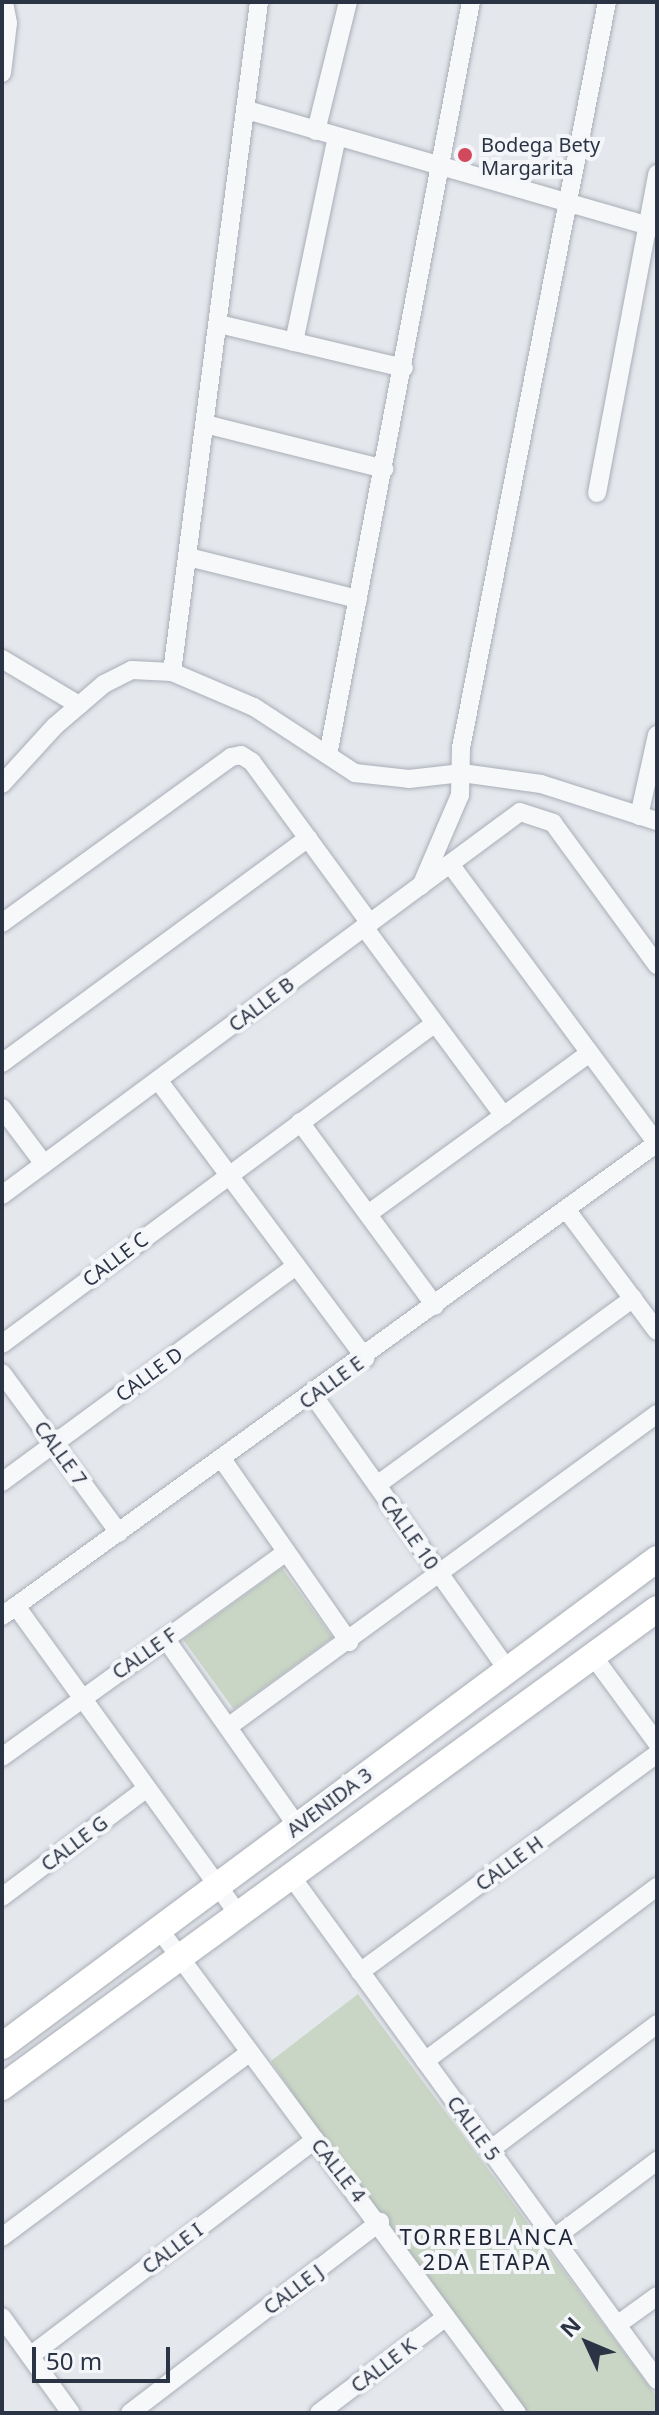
<!DOCTYPE html>
<style>
body{margin:0}
#map{position:relative;width:659px;height:2415px;overflow:hidden;background:#e4e7ec;font-family:"Noto Sans",sans-serif}
div>[style]{position:absolute}
.green>*{inset:0;background:#c9d6c5;transform-origin:0 0}
.roads{filter:drop-shadow(0 0 2px #a9aeb7) drop-shadow(0 0 2px #a9aeb7)}
.street>*{height:18px;margin:-9px;padding:0 9px;transform-origin:9px;border-radius:9px;background:#f7f8fa}
.secondary>*{height:26px;margin:-13px;padding:0 13px;transform-origin:13px;border-radius:13px;background:#fff}
.dots>*{width:22px;height:22px;translate:-50% -50%;box-sizing:border-box;border:4px solid #f4f6f9;border-radius:50%}
span{translate:-50% -50%;white-space:nowrap;text-align:center;line-height:1.15;-webkit-text-stroke:8px #f4f6f9;paint-order:stroke}
.poi-label{font-size:20px;color:#2b3445}
.left{translate:0 -50%;text-align:left}
.street-label{font-size:20px;color:#2b3445}
.neighbourhood-label{font-size:22px;color:#1d2536;letter-spacing:2px}
.frame{position:absolute;inset:0;border:4px solid #2b3445;pointer-events:none}
.north{position:absolute;left:547px;top:2303px;width:80px;height:80px;-webkit-text-stroke:6px #f4f6f9;paint-order:stroke;rotate:314deg;font-size:22px;font-weight:700;line-height:32px;text-align:center;color:#2b3445}
.north::after{content:'';display:block;margin:auto;width:28px;height:36px;background:#2b3445;clip-path:polygon(50% 0,100% 100%,50% 72%,0 100%)}
.scale{position:absolute;left:32px;top:2347px;width:138px;height:36px;box-sizing:border-box;border:4px solid #2b3445;border-top:0;padding-left:10px;font-size:24px;line-height:28px;white-space:nowrap;color:#2b3445;-webkit-text-stroke:6px #f4f6f9;paint-order:stroke}
</style>
<div id="map">
<div class="green">
<i style="left:282px;top:1568px;width:86px;height:122px;rotate:54deg"></i>
<i style="clip-path:polygon(358px 1994px,657px 2397px,657px 2413px,526px 2413px,380px 2222px,271px 2061px)"></i>
</div>
<div class="roads">
<div class="street">
<i style="left:2px;top:73px;width:50px;rotate:-83.2deg"></i>
<i style="left:8px;top:23px;width:21px;rotate:-101deg"></i>
<i style="left:247px;top:110px;width:427px;rotate:16.1deg"></i>
<i style="left:316px;top:131px;width:133px;rotate:-76.1deg"></i>
<i style="left:219px;top:324px;width:190px;rotate:13.4deg"></i>
<i style="left:294px;top:342px;width:209px;rotate:-78.2deg"></i>
<i style="left:205px;top:424px;width:185px;rotate:14.1deg"></i>
<i style="left:597px;top:493px;width:325px;rotate:-79.3deg"></i>
<i style="left:188px;top:557px;width:175px;rotate:13.9deg"></i>
<i style="left:2px;top:659px;width:90px;rotate:30.9deg"></i>
<i style="left:172px;top:672px;width:676px;rotate:-82.6deg"></i>
<i style="left:328px;top:755px;width:766px;rotate:-79.25deg"></i>
<i style="left:2px;top:784px;width:79px;rotate:-47.6deg"></i>
<i style="left:55px;top:726px;width:65px;rotate:-40.6deg"></i>
<i style="left:104px;top:684px;width:31px;rotate:-27deg"></i>
<i style="left:132px;top:670px;width:40px;rotate:2.9deg"></i>
<i style="left:172px;top:672px;width:89px;rotate:23.1deg"></i>
<i style="left:254px;top:707px;width:121px;rotate:33.2deg"></i>
<i style="left:355px;top:773px;width:54px;rotate:6.3deg"></i>
<i style="left:409px;top:779px;width:53px;rotate:-6.5deg"></i>
<i style="left:462px;top:773px;width:80px;rotate:7.9deg"></i>
<i style="left:541px;top:784px;width:122px;rotate:17.7deg"></i>
<i style="left:639px;top:816px;width:83px;rotate:-77.5deg"></i>
<i style="left:450px;top:864px;width:348px;rotate:53.5deg"></i>
<i style="left:421px;top:886px;width:99px;rotate:-66.8deg"></i>
<i style="left:460px;top:795px;width:47px;rotate:-88.8deg"></i>
<i style="left:461px;top:748px;width:760px;rotate:-78.93deg"></i>
<i style="left:2px;top:923px;width:283px;rotate:-35.9deg"></i>
<i style="left:231px;top:757px;width:10px;rotate:-11deg"></i>
<i style="left:241px;top:755px;width:13px;rotate:32deg"></i>
<i style="left:252px;top:762px;width:200px;rotate:53.8deg"></i>
<i style="left:364px;top:927px;width:235px;rotate:53.5deg"></i>
<i style="left:2px;top:1063px;width:380px;rotate:-36.3deg"></i>
<i style="left:158px;top:1080px;width:347px;rotate:53.3deg"></i>
<i style="left:2px;top:1108px;width:70px;rotate:53.1deg"></i>
<i style="left:300px;top:1122px;width:228px;rotate:53.7deg"></i>
<i style="left:2px;top:1195px;width:644px;rotate:-36.48deg"></i>
<i style="left:520px;top:812px;width:35px;rotate:18deg"></i>
<i style="left:553px;top:823px;width:176px;rotate:53.8deg"></i>
<i style="left:566px;top:1209px;width:152px;rotate:53.3deg"></i>
<i style="left:368px;top:1214px;width:274px;rotate:-36deg"></i>
<i style="left:2px;top:1344px;width:538px;rotate:-36.53deg"></i>
<i style="left:2px;top:1373px;width:198px;rotate:53.8deg"></i>
<i style="left:313px;top:1395px;width:336px;rotate:54.7deg"></i>
<i style="left:222px;top:1459px;width:223px;rotate:55.2deg"></i>
<i style="left:2px;top:1482px;width:365px;rotate:-36.3deg"></i>
<i style="left:377px;top:1485px;width:317px;rotate:-36.1deg"></i>
<i style="left:16px;top:1606px;width:380px;rotate:54.2deg"></i>
<i style="left:2px;top:1616px;width:808px;rotate:-35.83deg"></i>
<i style="left:165px;top:1638px;width:230px;rotate:54.9deg"></i>
<i style="left:593px;top:1656px;width:108px;rotate:53.7deg"></i>
<i style="left:228px;top:1727px;width:531px;rotate:-36.11deg"></i>
<i style="left:2px;top:1757px;width:350px;rotate:-35.8deg"></i>
<i style="left:291px;top:1876px;width:623px;rotate:54.01deg"></i>
<i style="left:2px;top:1897px;width:181px;rotate:-36.9deg"></i>
<i style="left:159px;top:1929px;width:602px;rotate:53.51deg"></i>
<i style="left:360px;top:1972px;width:368px;rotate:-36.3deg"></i>
<i style="left:425px;top:2061px;width:290px;rotate:-36.9deg"></i>
<i style="left:490px;top:2150px;width:209px;rotate:-37deg"></i>
<i style="left:2px;top:2237px;width:309px;rotate:-36.7deg"></i>
<i style="left:554px;top:2238px;width:129px;rotate:-36.8deg"></i>
<i style="left:2px;top:2317px;width:118px;rotate:54.3deg"></i>
<i style="left:617px;top:2325px;width:49px;rotate:-35.9deg"></i>
<i style="left:30px;top:2356px;width:358px;rotate:-37.2deg"></i>
<i style="left:130px;top:2413px;width:315px;rotate:-37.4deg"></i>
<i style="left:319px;top:2413px;width:159px;rotate:-37.1deg"></i>
</div>
<div class="secondary">
<i style="left:2px;top:2046px;width:816px;rotate:-36.63deg"></i>
<i style="left:2px;top:2087px;width:811px;rotate:-36.12deg"></i>
</div>
</div>
<div class="dots">
<i style="left:465px;top:155px;background:#d1495b"></i>
</div>
<div class="poi-label">
<span class="left" style="left:481px;top:156px">Bodega Bety<br>Margarita</span>
</div>
<div class="street-label">
<span style="left:261px;top:1004px;rotate:-37deg">CALLE B</span>
<span style="left:115px;top:1259px;rotate:-37deg">CALLE C</span>
<span style="left:149px;top:1374px;rotate:-36deg">CALLE D</span>
<span style="left:331px;top:1382px;rotate:-36deg">CALLE E</span>
<span style="left:61px;top:1453px;rotate:54deg">CALLE 7</span>
<span style="left:410px;top:1532px;rotate:55deg">CALLE 10</span>
<span style="left:144px;top:1653px;rotate:-35deg">CALLE F</span>
<span style="left:329px;top:1802px;rotate:-37deg">AVENIDA 3</span>
<span style="left:74px;top:1843px;rotate:-37deg">CALLE G</span>
<span style="left:509px;top:1863px;rotate:-36deg">CALLE H</span>
<span style="left:474px;top:2128px;rotate:54deg">CALLE 5</span>
<span style="left:339px;top:2170px;rotate:52deg">CALLE 4</span>
<span style="left:172px;top:2248px;rotate:-37deg">CALLE I</span>
<span style="left:293px;top:2289px;rotate:-37deg">CALLE J</span>
<span style="left:383px;top:2365px;rotate:-37deg">CALLE K</span>
</div>
<div class="neighbourhood-label">
<span style="left:487px;top:2249px">TORREBLANCA<br>2DA ETAPA</span>
</div>
<div class="frame"></div>
<div class="north">N</div>
<div class="scale">50 m</div>
</div>
